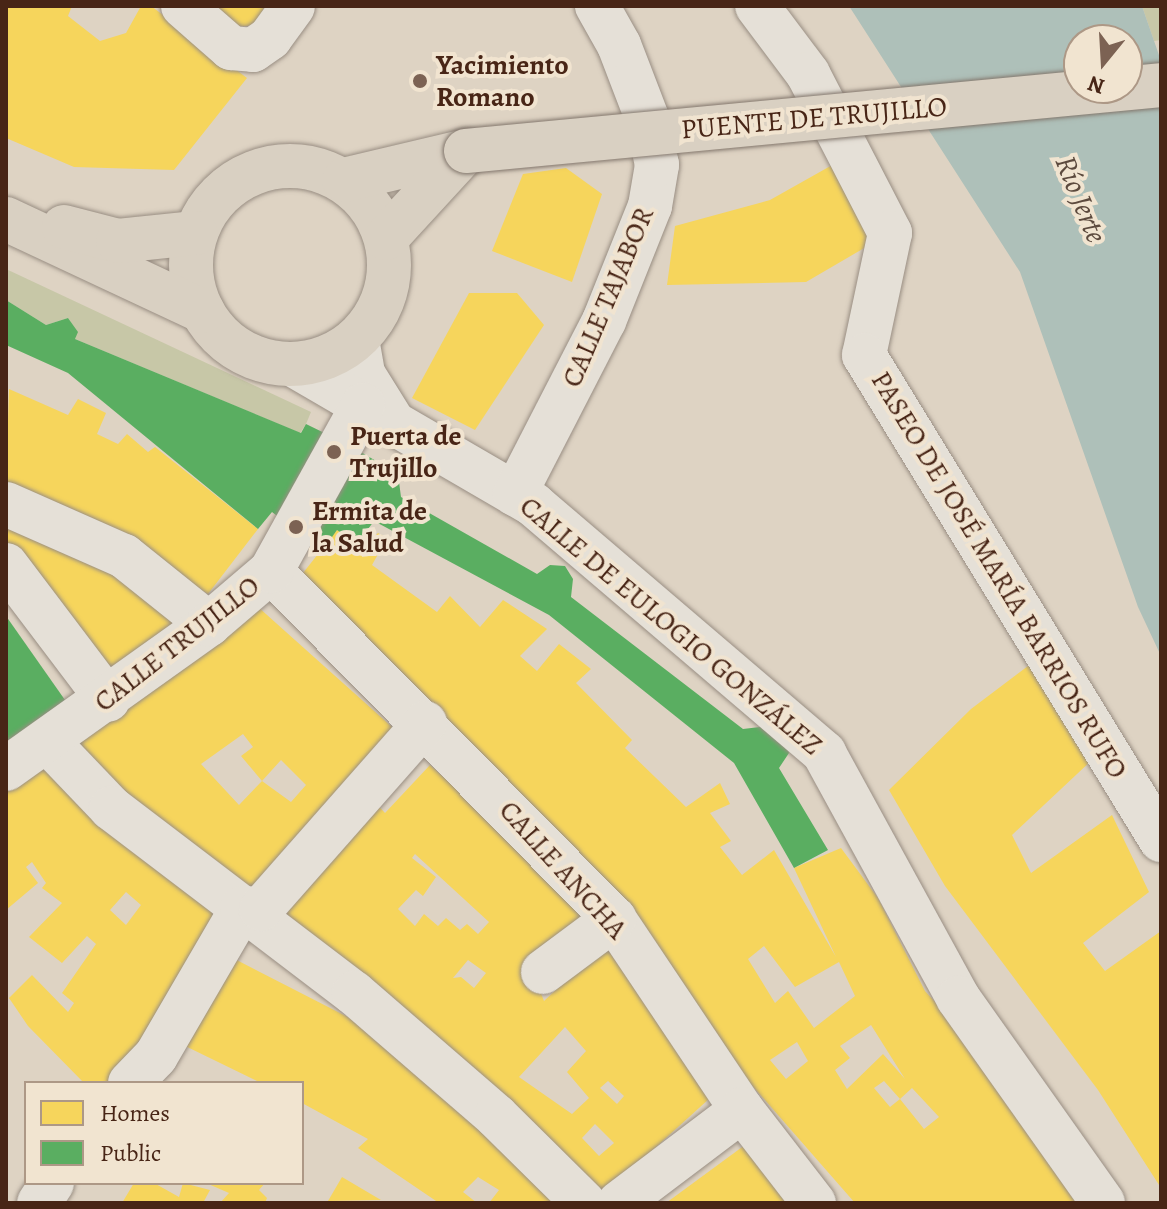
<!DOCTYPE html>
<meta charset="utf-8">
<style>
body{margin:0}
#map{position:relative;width:1167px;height:1209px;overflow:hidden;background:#ded3c3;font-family:Alegreya,serif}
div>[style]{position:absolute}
.green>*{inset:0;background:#c7c7a7}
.water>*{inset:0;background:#aec0b9}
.homes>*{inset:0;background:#f6d55c}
.public>*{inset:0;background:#5aae61}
.roads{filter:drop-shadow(0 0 2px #998e83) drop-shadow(0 0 2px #998e83)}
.minor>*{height:44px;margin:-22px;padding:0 22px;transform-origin:22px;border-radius:22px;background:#e5e0d7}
.major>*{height:44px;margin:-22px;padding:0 22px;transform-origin:22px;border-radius:22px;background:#d9d0c2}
.major>.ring{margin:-22px;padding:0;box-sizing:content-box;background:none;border:44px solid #d9d0c2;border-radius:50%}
.bridges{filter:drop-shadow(0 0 2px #83776d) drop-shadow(0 0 2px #83776d)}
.major-bridge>*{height:44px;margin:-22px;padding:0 22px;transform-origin:22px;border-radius:22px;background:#d9d0c2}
.dots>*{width:22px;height:22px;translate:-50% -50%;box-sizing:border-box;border:4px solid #f1e4d0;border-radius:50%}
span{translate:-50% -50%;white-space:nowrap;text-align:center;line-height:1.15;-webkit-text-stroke:8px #f1e4d0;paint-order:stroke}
.poi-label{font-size:28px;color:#482516;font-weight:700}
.left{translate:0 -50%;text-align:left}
.street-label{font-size:28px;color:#482516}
.water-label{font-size:30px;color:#5c4a3e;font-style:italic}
.frame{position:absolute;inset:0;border:8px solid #482516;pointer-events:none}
.legend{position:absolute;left:24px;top:1081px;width:280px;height:104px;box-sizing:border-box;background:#f1e4d0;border:2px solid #ad9886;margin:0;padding:10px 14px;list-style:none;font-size:24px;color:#482516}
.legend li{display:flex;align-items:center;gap:16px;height:40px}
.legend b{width:40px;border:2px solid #ad9886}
.north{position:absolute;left:1063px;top:24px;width:80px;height:80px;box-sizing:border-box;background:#f1e4d0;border:2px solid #ad9886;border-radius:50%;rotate:198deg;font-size:22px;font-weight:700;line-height:32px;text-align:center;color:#482516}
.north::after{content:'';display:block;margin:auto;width:28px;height:36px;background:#7c6253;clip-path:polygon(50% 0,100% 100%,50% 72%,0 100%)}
</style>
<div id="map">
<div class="green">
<i style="clip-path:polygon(1142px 6px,1161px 6px,1161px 40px,1154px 41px)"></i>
<i style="clip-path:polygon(6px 269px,311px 412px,306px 424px,300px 433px,75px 339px,77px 332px,68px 318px,46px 325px,6px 300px)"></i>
</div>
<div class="water">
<i style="clip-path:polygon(evenodd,849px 6px,1142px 6px,1161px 61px,1161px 656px,1138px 607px,1020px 272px,849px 6px,1079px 40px,1127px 40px,1127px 88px,1079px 88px,1079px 40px)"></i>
</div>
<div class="homes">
<i style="clip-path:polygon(6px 6px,72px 6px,68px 16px,100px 41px,126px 33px,141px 6px,151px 6px,247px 78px,174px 170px,74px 167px,6px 138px)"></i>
<i style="clip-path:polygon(207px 6px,264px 6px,261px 25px,234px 27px)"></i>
<i style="clip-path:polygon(850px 155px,890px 233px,806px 282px,667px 285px,675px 226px,770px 200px)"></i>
<i style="clip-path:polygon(566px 168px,602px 194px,572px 282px,492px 251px,523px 174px)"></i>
<i style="clip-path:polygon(469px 293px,517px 293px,544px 325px,475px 430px,412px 398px)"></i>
<i style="clip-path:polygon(9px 389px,68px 415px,78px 399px,106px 413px,97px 434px,118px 444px,127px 434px,148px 452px,155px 447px,258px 529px,208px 594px,89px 523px,6px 486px)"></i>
<i style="clip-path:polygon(6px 523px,70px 544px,180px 616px,142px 654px,114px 673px,6px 541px)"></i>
<i style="clip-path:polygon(evenodd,337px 530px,365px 548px,378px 533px,397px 544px,389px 554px,381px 549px,372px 565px,437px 612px,450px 596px,480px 627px,503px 600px,547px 629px,520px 656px,537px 671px,559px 644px,591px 669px,576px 683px,632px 740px,625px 748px,686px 807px,720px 783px,730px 804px,710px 813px,731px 841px,720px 847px,742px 875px,774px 850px,836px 957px,794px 868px,841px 848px,878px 898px,925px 991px,988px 1059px,1088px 1203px,855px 1203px,303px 573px,337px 530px,764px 946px,795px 987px,839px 962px,855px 996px,814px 1028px,788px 991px,775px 1003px,748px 959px,764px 946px,337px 530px,871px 1025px,905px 1079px,883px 1054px,847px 1089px,835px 1070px,850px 1058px,840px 1046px,871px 1025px,337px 530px,797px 1042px,808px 1061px,786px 1079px,770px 1060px,797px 1042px,337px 530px,884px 1081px,900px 1099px,912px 1088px,939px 1117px,924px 1129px,900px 1099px,890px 1107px,874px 1088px,884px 1081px)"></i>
<i style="clip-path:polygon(evenodd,257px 606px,401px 735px,259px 900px,62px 748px,257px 606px,243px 734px,253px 747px,241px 756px,262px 781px,281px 760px,306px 785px,291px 802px,262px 781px,239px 805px,201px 764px,243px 734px)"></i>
<i style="clip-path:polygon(1036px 660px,1093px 759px,1012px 835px,1031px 873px,1112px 815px,1149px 892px,1083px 943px,1105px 971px,1161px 931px,1161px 1188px,1098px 1090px,945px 886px,889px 790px,971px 709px)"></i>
<i style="clip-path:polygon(evenodd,52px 752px,232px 908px,113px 1083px,84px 1083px,28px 1026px,9px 998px,32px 975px,68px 1012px,74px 1003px,62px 993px,96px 944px,87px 936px,62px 963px,29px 937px,62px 903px,42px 888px,46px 883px,32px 862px,26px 867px,38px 883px,6px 910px,6px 787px,52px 752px,126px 892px,141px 905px,126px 925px,110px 910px,126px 892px)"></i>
<i style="clip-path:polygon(evenodd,430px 765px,594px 914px,528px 961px,544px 1001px,604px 944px,710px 1098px,600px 1198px,274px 907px,371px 798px,385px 813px,430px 765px,415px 854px,489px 922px,478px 934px,467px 924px,460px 930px,446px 918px,438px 926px,424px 914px,415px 926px,398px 909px,416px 890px,423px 896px,436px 877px,412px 858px,415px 854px,430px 765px,468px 960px,486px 973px,474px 988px,461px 977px,453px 978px,468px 960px,430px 765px,565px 1027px,586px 1051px,567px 1072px,589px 1098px,572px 1114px,519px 1077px,565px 1027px,430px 765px,608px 1081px,624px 1096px,617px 1104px,600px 1088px,608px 1081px,430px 765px,595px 1124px,614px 1143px,599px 1156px,582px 1138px,595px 1124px)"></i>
<i style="clip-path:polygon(225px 954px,375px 1031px,577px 1203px,489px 1203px,499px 1190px,478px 1177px,463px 1192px,477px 1203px,439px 1203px,358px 1148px,368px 1139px,302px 1103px,302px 1083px,261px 1083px,177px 1042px)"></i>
<i style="clip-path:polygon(749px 1142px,796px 1203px,666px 1203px)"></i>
<i style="clip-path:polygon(342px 1177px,381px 1200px,328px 1201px)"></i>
<i style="clip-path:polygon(134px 1183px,154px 1183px,179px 1197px,183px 1183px,210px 1190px,203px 1203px,122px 1203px)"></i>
<i style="clip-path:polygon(206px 1183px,265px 1183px,259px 1190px,267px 1198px,265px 1203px,220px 1203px,229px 1193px)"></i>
</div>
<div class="public">
<i style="clip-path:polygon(6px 300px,46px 325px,68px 318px,78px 332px,75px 339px,301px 433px,306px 424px,349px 445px,398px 474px,401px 497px,537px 574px,550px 565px,565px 566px,573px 579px,571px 597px,743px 729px,768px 726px,787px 744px,789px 753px,779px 768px,828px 850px,794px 868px,734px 763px,549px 615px,374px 521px,357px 544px,337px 530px,322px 551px,272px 512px,258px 529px,68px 373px,6px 345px)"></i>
<i style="clip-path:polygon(6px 616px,72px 710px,6px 754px)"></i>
</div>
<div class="roads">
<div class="minor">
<i style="left:183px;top:6px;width:64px;rotate:41.2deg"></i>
<i style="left:231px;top:48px;width:22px;rotate:5deg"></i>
<i style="left:253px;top:50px;width:21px;rotate:-35deg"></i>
<i style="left:270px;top:38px;width:39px;rotate:-54deg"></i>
<i style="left:757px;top:6px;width:85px;rotate:53.1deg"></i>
<i style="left:808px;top:74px;width:179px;rotate:62.7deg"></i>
<i style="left:890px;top:233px;width:125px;rotate:102deg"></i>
<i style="left:864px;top:355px;width:569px;rotate:58.52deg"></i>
<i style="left:357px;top:339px;width:36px;rotate:80deg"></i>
<i style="left:363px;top:374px;width:53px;rotate:58.1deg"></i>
<i style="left:292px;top:364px;width:280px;rotate:30.2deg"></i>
<i style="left:534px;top:505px;width:382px;rotate:40.5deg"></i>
<i style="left:824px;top:753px;width:279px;rotate:61.3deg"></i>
<i style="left:958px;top:998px;width:251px;rotate:54.7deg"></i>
<i style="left:515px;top:494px;width:195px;rotate:-62.8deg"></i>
<i style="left:604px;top:321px;width:124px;rotate:-68.2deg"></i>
<i style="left:650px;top:206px;width:42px;rotate:-80.3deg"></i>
<i style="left:657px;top:165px;width:48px;rotate:-102deg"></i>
<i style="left:647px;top:118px;width:78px;rotate:-111deg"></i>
<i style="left:619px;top:45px;width:45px;rotate:-119.4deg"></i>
<i style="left:6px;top:504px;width:129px;rotate:23.8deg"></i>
<i style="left:124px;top:556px;width:109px;rotate:38.7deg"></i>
<i style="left:6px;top:565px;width:169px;rotate:52.9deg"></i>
<i style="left:271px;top:571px;width:489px;rotate:45.4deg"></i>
<i style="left:614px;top:919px;width:230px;rotate:56.2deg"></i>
<i style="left:742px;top:1110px;width:118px;rotate:52.3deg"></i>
<i style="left:47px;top:741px;width:93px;rotate:46.3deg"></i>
<i style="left:111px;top:808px;width:305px;rotate:37.3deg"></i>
<i style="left:354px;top:993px;width:188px;rotate:40.9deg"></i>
<i style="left:496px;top:1116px;width:124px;rotate:44.7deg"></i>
<i style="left:6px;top:769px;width:249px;rotate:-35.5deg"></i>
<i style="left:209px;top:624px;width:82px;rotate:-40.5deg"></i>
<i style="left:271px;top:571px;width:190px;rotate:-61deg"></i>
<i style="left:543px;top:972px;width:89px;rotate:-36.7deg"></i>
<i style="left:130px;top:1083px;width:37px;rotate:-46deg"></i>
<i style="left:156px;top:1056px;width:171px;rotate:-59.8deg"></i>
<i style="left:242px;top:908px;width:19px;rotate:3deg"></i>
<i style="left:261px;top:909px;width:248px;rotate:-48.6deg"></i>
<i style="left:39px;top:1203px;width:24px;rotate:-57deg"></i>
<i style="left:619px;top:1203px;width:154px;rotate:-37.1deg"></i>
</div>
<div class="major">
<i class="ring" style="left:191px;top:166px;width:154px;height:154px"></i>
<i style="left:344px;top:180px;width:125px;rotate:-13.4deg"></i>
<i style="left:6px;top:219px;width:217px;rotate:25.1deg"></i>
<i style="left:64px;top:227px;width:56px;rotate:14.5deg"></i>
<i style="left:118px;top:241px;width:78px;rotate:-5.9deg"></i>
<i style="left:386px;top:238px;width:118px;rotate:-47.4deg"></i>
</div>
</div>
<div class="bridges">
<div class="major-bridge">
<i style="left:466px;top:151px;width:698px;rotate:-5.42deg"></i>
</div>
</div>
<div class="dots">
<i style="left:420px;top:81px;background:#7c6253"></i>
<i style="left:334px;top:452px;background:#7c6253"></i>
<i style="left:296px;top:527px;background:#7c6253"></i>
</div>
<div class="poi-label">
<span class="left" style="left:436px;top:81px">Yacimiento<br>Romano</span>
<span class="left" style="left:350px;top:452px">Puerta de<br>Trujillo</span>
<span class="left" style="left:312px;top:527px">Ermita de<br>la Salud</span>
</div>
<div class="street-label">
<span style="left:814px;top:118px;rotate:-5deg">PUENTE DE TRUJILLO</span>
<span style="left:608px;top:297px;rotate:-67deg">CALLE TAJABOR</span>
<span style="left:999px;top:575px;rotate:59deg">PASEO DE JOSÉ MARÍA BARRIOS RUFO</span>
<span style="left:671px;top:626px;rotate:40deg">CALLE DE EULOGIO GONZÁLEZ</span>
<span style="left:177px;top:644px;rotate:-38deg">CALLE TRUJILLO</span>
<span style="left:563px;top:870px;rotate:48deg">CALLE ANCHA</span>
</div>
<div class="water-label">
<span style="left:1081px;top:199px;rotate:68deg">Río Jerte</span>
</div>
<div class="frame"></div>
<ul class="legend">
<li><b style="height:22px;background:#f6d55c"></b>Homes</li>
<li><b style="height:22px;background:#5aae61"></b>Public</li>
</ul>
<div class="north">N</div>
</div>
